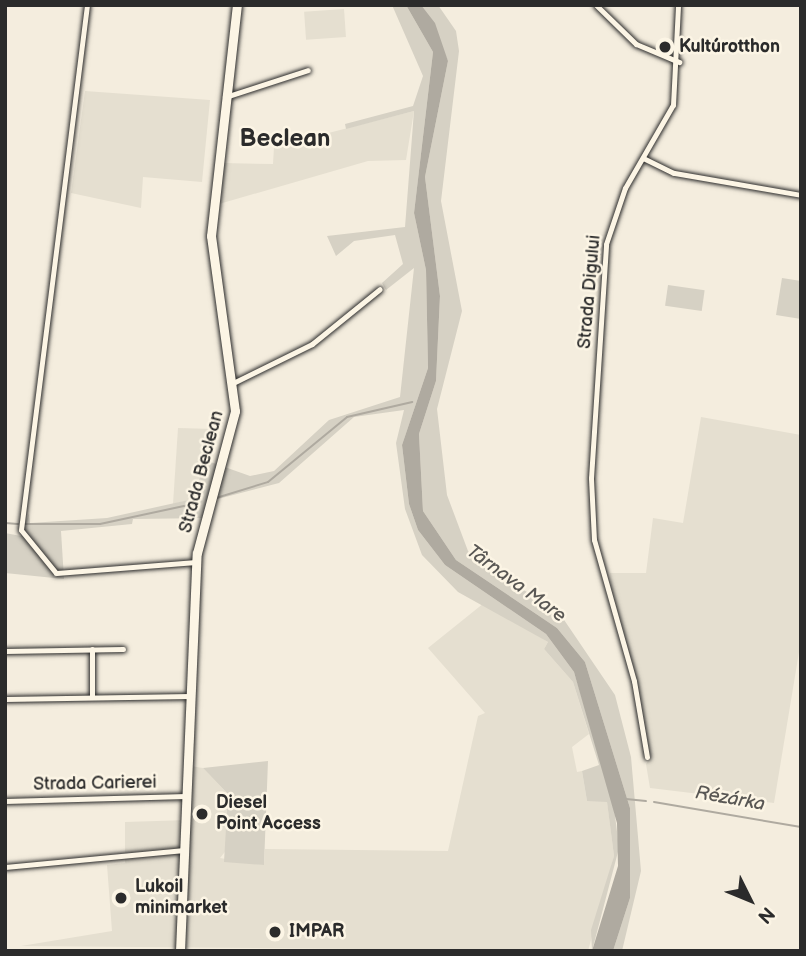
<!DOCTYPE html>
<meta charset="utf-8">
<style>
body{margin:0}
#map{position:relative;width:806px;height:956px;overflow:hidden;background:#f4edde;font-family:"Balsamiq Sans",sans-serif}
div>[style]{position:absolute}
.built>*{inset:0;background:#e5dfd0;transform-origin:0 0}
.green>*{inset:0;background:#d6d1c4;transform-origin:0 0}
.water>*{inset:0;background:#afaaa0}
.stream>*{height:2px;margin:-1px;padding:0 1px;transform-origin:1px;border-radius:1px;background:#afaaa0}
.roads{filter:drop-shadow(0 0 2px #2b2b2b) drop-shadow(0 0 2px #2b2b2b)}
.street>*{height:5px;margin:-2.5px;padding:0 2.5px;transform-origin:2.5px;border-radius:2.5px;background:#fcf5e5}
.primary>*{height:9px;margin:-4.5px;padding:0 4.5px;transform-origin:4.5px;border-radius:4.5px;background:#fcf5e5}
.dots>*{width:19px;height:19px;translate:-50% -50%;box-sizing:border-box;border:4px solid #fcf5e5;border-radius:50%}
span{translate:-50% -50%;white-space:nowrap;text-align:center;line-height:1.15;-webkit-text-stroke:5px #fcf5e5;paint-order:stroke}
.poi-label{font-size:18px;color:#2b2b2b;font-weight:700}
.left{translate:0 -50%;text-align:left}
.street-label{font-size:18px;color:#2b2b2b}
.water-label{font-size:19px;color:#595754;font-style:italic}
.district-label{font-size:24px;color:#2b2b2b;font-weight:700}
.frame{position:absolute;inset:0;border:7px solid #2b2b2b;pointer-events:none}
.north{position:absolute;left:715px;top:865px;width:70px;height:70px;-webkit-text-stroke:5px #fcf5e5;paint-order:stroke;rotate:133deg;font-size:19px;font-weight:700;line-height:28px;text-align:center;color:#2b2b2b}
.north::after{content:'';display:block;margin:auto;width:24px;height:32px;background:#2b2b2b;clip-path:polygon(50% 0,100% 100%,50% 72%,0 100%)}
</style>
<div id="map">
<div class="built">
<i style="left:344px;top:9px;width:28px;height:40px;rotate:86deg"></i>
<i style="clip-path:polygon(85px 91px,210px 100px,202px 182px,143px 177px,141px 208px,71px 193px)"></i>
<i style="clip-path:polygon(414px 111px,406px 160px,368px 161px,219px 204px,222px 163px,273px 164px,274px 147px)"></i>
<i style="clip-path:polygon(701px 417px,801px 435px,801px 640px,774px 803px,650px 788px,646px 764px,651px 756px,611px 593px,610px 573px,646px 573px,653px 518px,683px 523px)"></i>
<i style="clip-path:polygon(178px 428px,214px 429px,193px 499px,173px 504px)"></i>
<i style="clip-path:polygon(484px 603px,548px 642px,544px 649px,573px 682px,589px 734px,572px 747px,577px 772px,582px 771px,587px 801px,607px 801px,614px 856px,588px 951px,21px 946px,112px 931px,107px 865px,125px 863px,125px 822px,188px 820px,190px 766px,203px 768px,228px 794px,228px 848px,220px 858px,264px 865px,265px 849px,448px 851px,478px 716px,485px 713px,428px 648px)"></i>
</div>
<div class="green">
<i style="clip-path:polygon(392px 5px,406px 5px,433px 52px,414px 213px,426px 270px,428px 368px,402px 445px,409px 504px,418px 530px,445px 565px,546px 634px,574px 672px,613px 799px,619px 848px,592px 951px,591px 930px,614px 856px,607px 802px,587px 801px,582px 771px,599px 765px,573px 682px,544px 649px,548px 642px,458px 592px,422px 555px,405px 509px,396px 443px,404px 410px,354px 417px,279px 483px,214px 500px,209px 518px,133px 519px,132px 524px,61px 531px,64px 579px,5px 573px,5px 533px,21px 536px,29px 513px,30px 523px,107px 518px,193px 499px,205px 460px,250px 476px,274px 471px,329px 420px,400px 397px,414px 268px,386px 290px,382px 283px,403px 264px,395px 235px,354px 241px,336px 256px,327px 236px,405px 227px,414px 111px,346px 129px,345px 124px,413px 106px,423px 76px)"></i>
<i style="clip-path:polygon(421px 5px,438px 5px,456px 31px,459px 51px,441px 201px,462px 311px,437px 409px,447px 495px,468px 551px,487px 570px,556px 608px,615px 695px,631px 757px,641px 871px,622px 951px,613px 951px,630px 898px,630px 808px,585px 662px,557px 628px,456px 560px,423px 511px,419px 434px,436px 381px,440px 296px,425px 177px,448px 61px)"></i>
<i style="clip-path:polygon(782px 278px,801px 281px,801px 319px,776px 315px)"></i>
<i style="left:668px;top:285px;width:37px;height:21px;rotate:8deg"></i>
<i style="clip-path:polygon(268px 761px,264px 865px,224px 862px,228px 794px,203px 768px)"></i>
</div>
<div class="water">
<i style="clip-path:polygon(406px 5px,421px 5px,435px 23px,448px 61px,425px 177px,440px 296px,436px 381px,419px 434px,423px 511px,456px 560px,557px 628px,585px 662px,630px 808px,630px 898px,613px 951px,592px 951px,618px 866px,617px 823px,574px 672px,546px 634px,445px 565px,418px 530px,409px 504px,402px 445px,428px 368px,426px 270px,414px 213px,433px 52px)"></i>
</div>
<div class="stream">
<i style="left:216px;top:498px;width:54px;rotate:-17.1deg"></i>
<i style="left:268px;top:482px;width:102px;rotate:-39.4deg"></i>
<i style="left:347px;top:417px;width:67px;rotate:-13deg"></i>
<i style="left:5px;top:523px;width:13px;rotate:4deg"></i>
<i style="left:24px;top:524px;width:76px"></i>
<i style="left:100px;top:524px;width:100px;rotate:-12.1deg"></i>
<i style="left:626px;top:799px;width:20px;rotate:6deg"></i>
<i style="left:654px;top:802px;width:149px;rotate:9.7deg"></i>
</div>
<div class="roads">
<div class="street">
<i style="left:87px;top:5px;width:529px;rotate:97.17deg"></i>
<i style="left:21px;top:530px;width:55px;rotate:50.9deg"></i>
<i style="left:56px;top:573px;width:141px;rotate:-4.5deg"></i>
<i style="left:596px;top:5px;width:56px;rotate:44.3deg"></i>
<i style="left:636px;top:44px;width:47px;rotate:22.7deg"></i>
<i style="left:225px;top:97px;width:87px;rotate:-18deg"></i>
<i style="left:643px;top:158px;width:34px;rotate:26deg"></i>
<i style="left:674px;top:173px;width:129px;rotate:9.8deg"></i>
<i style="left:235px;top:382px;width:86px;rotate:-26.3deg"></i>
<i style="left:312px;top:344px;width:87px;rotate:-39deg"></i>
<i style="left:92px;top:649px;width:48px;rotate:90deg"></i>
<i style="left:5px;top:651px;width:118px;rotate:-1deg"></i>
<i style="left:5px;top:699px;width:185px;rotate:-0.9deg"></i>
<i style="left:647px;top:757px;width:77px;rotate:-99.7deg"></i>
<i style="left:634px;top:681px;width:147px;rotate:-105.8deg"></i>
<i style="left:594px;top:540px;width:62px;rotate:-92.8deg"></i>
<i style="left:591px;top:478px;width:234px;rotate:-86.3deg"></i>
<i style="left:606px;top:244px;width:59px;rotate:-71.3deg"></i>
<i style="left:625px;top:188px;width:96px;rotate:-60deg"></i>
<i style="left:673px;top:105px;width:100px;rotate:-87.1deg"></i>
<i style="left:5px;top:801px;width:181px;rotate:-1.6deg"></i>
<i style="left:5px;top:867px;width:180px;rotate:-5.4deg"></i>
</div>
<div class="primary">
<i style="left:180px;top:951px;width:398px;rotate:-87.6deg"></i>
<i style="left:197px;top:553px;width:147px;rotate:-75deg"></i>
<i style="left:235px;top:411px;width:177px;rotate:-97.8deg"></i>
<i style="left:211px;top:236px;width:232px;rotate:-83.6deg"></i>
</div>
</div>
<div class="dots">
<i style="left:665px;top:47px;background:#2b2b2b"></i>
<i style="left:202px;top:814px;background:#2b2b2b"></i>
<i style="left:121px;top:898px;background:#2b2b2b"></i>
<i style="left:275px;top:932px;background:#2b2b2b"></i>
</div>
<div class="poi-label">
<span class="left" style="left:679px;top:47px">Kultúrotthon</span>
<span class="left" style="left:216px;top:814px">Diesel<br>Point Access</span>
<span class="left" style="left:135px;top:898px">Lukoil<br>minimarket</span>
<span class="left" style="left:289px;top:932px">IMPAR</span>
</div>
<div class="street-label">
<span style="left:590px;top:292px;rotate:-85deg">Strada Digului</span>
<span style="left:202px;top:472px;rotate:-75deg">Strada Beclean</span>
<span style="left:95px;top:784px;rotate:-1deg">Strada Carierei</span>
</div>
<div class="water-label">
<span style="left:516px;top:584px;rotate:36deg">Târnava Mare</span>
<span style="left:730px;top:799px;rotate:10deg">Rézárka</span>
</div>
<div class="district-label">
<span style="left:285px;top:139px">Beclean</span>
</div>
<div class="frame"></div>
<div class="north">N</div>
</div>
